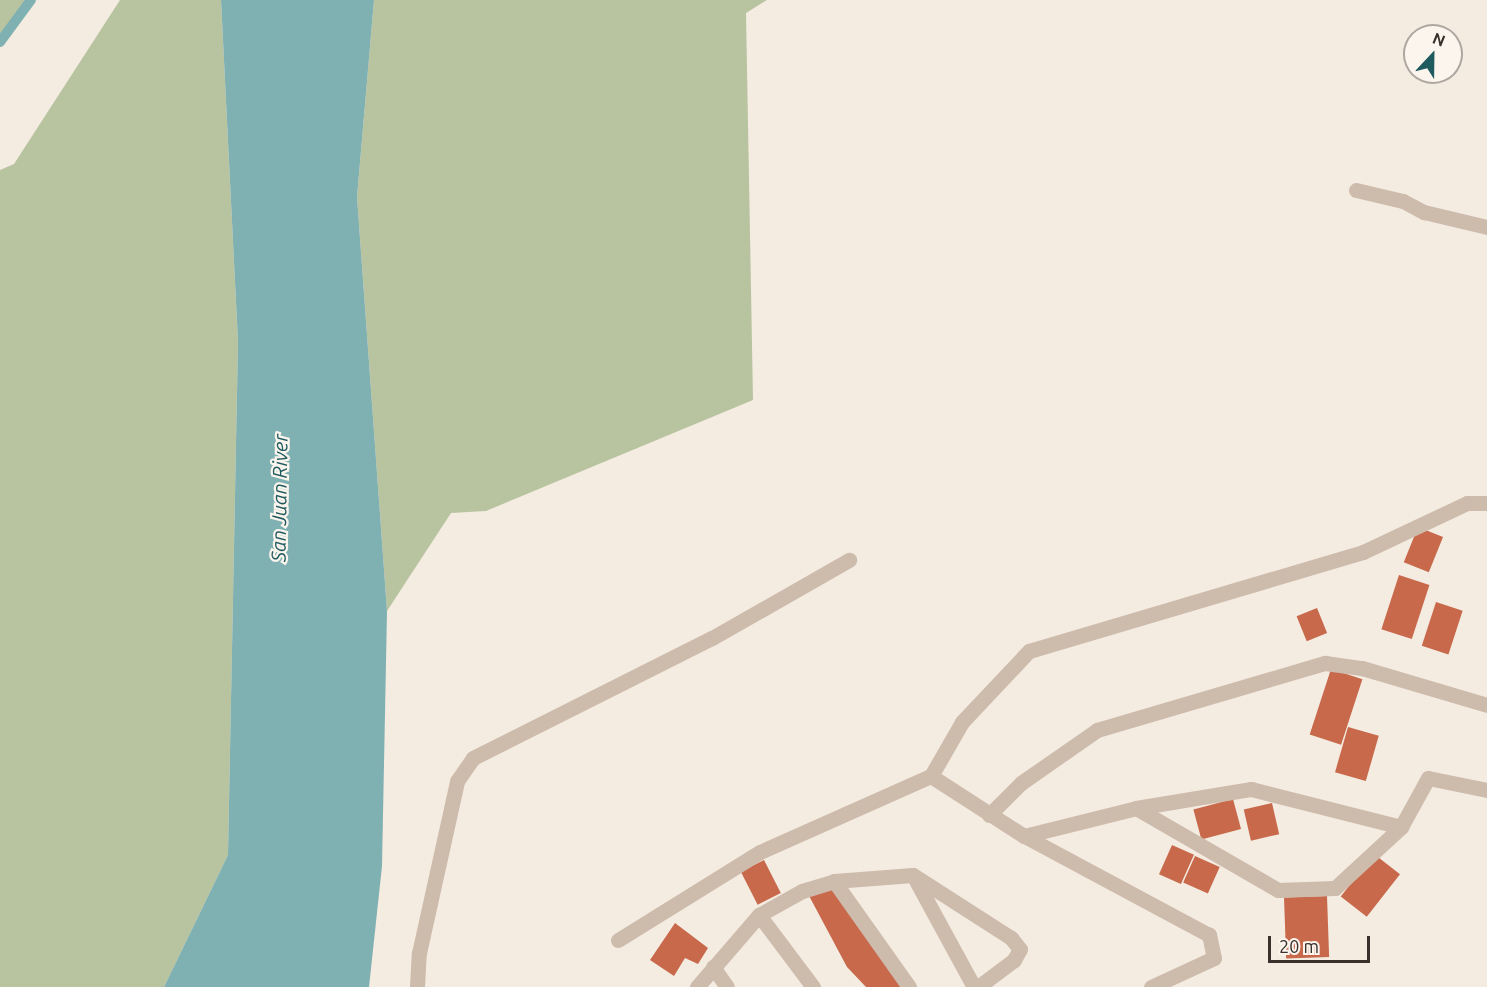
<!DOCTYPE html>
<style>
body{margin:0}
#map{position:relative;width:1487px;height:987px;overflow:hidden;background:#f4ebe1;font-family:Ubuntu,sans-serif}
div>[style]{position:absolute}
.green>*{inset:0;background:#b8c4a0}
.water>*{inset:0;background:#7fb0b2}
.stream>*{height:10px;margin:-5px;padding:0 5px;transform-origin:5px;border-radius:5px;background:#7fb0b2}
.building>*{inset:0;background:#c8694b;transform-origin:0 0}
.minor>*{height:15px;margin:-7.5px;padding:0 7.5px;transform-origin:7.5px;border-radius:7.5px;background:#cdbbac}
span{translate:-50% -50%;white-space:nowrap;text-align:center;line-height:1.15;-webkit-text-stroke:4.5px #fbf5ee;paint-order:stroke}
.water-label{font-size:20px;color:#1f5a5e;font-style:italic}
.north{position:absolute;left:1403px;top:24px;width:60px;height:60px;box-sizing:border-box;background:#fbf5ee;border:2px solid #aea6a0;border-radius:50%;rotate:22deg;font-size:16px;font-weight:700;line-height:24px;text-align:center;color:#3b302b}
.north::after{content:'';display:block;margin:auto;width:21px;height:27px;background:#1f5a5e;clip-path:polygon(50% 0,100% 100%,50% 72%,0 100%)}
.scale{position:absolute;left:1268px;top:936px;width:102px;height:27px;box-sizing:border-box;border:3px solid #3b302b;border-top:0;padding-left:8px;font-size:18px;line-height:21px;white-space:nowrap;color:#3b302b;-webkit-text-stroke:4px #fbf5ee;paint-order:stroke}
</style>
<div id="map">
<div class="green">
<i style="clip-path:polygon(0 0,31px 0,0 42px)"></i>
<i style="clip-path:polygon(120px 0,221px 0,238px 342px,228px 855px,164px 987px,0 987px,0 170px,14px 164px)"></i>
<i style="clip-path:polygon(374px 0,767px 0,746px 13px,753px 400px,486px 511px,451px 513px,387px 611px,357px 197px)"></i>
</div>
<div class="water">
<i style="clip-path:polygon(221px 0,374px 0,357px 197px,387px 611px,382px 866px,369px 987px,164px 987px,228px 855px,238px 342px)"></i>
</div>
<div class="stream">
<i style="left:0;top:42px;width:52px;rotate:-53.6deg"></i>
</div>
<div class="building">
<i style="left:1418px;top:527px;width:27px;height:38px;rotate:22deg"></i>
<i style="left:1399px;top:575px;width:32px;height:57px;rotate:18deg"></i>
<i style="left:1436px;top:602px;width:28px;height:46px;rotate:18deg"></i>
<i style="left:1317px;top:608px;width:27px;height:22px;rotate:68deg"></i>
<i style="left:1331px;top:669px;width:33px;height:69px;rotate:18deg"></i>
<i style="left:1348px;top:727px;width:32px;height:47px;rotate:16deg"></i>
<i style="left:1233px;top:799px;width:31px;height:41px;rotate:75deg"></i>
<i style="left:1272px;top:803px;width:32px;height:29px;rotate:77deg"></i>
<i style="left:1172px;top:845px;width:24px;height:32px;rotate:24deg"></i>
<i style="left:1374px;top:854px;width:33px;height:54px;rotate:38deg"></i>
<i style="left:1195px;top:856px;width:27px;height:29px;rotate:24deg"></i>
<i style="left:764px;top:860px;width:37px;height:26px;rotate:63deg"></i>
<i style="clip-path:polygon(832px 888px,907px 987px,866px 987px,847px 967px,807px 892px)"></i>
<i style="left:1327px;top:896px;width:61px;height:43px;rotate:88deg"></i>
<i style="clip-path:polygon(675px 923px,708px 948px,698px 964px,685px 958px,674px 976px,650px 960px)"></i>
</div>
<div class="minor">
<i style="left:1356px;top:190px;width:48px;rotate:13.2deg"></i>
<i style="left:1403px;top:201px;width:24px;rotate:28deg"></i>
<i style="left:1424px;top:212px;width:65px;rotate:13.4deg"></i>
<i style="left:1136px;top:808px;width:164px;rotate:30deg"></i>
<i style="left:1278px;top:890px;width:57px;rotate:-2deg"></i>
<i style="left:1335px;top:888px;width:90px;rotate:-42.7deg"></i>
<i style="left:989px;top:815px;width:45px;rotate:-45deg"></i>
<i style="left:1021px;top:783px;width:93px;rotate:-34.9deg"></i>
<i style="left:1097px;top:730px;width:238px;rotate:-16.4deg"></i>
<i style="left:1325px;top:663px;width:37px;rotate:8deg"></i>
<i style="left:1362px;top:668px;width:130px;rotate:16.5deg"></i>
<i style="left:1024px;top:836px;width:115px;rotate:-14deg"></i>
<i style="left:1136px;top:808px;width:117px;rotate:-9.4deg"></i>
<i style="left:1251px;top:789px;width:155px;rotate:14.2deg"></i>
<i style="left:1401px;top:827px;width:56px;rotate:-61.1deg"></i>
<i style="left:1428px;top:778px;width:60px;rotate:11.5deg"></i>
<i style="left:914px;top:877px;width:125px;rotate:61.4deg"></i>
<i style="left:834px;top:881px;width:130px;rotate:54.7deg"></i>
<i style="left:759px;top:915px;width:90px;rotate:53.1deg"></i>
<i style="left:618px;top:940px;width:167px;rotate:-31.8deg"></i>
<i style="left:760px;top:852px;width:187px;rotate:-24deg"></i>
<i style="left:713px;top:967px;width:24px;rotate:55deg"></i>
<i style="left:417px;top:987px;width:34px;rotate:-87deg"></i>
<i style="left:419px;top:953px;width:176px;rotate:-77.5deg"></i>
<i style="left:457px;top:781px;width:28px;rotate:-55deg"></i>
<i style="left:473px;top:758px;width:267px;rotate:-26.7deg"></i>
<i style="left:712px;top:638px;width:158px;rotate:-29.7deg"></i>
<i style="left:697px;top:987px;width:95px;rotate:-49.3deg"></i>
<i style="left:759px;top:915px;width:49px;rotate:-29.2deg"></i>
<i style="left:802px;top:891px;width:34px;rotate:-17deg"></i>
<i style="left:834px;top:881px;width:79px;rotate:-4.3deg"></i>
<i style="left:913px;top:875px;width:117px;rotate:32.7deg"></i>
<i style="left:1011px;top:938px;width:14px;rotate:51deg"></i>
<i style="left:1020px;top:949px;width:13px;rotate:119deg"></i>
<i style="left:1014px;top:960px;width:45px;rotate:143.1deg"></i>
<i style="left:1151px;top:987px;width:69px;rotate:-24.7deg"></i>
<i style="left:1214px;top:958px;width:24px;rotate:-102deg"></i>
<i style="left:1209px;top:935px;width:210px;rotate:-151.8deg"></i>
<i style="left:1024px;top:836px;width:111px;rotate:-147.2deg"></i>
<i style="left:931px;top:776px;width:62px;rotate:-60.1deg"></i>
<i style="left:962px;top:722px;width:98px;rotate:-46.7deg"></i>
<i style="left:1029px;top:651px;width:348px;rotate:-16.5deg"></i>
<i style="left:1363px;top:552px;width:115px;rotate:-25.2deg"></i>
<i style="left:1467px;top:503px;width:20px"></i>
</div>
<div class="water-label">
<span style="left:279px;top:498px;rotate:-89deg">San Juan River</span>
</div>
<div class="north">N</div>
<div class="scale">20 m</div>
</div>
